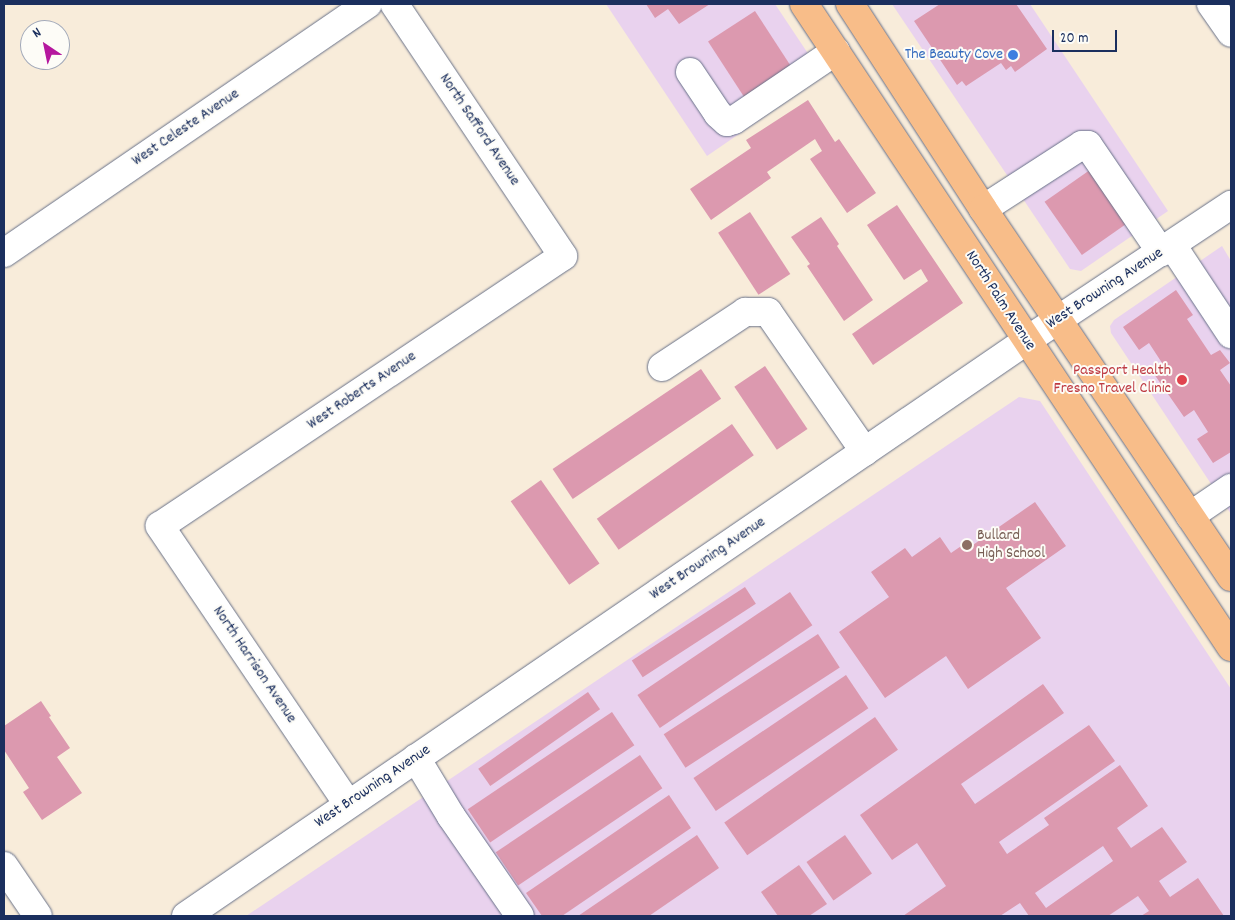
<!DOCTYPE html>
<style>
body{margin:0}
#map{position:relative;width:1235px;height:920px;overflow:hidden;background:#f8ecda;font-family:Dekko,sans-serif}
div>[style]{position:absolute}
.built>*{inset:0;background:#e9d2ee}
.building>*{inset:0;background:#dc99af;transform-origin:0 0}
.roads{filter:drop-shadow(0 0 1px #687189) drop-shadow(0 0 1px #687189)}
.minor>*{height:28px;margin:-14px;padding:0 14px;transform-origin:14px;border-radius:14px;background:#fff}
.major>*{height:28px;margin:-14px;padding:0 14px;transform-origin:14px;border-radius:14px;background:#f8bd89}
.dots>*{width:14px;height:14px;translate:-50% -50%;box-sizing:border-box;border:2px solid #fdfcf7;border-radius:50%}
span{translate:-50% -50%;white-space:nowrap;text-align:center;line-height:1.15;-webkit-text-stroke:4px #fdfcf7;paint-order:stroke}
.shop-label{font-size:16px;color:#366cbe}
.right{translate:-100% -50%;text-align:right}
.street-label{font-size:16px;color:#1b2f5e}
.health-label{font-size:16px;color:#be3a42}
.education-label{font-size:16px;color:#785e54}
.left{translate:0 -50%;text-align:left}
.frame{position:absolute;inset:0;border:5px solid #1b2f5e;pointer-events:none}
.north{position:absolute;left:20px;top:20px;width:50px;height:50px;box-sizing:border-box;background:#fdfcf7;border:1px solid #a3aaba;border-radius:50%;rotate:326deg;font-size:14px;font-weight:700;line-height:20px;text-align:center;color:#1b2f5e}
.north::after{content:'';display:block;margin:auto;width:18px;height:22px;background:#b5179e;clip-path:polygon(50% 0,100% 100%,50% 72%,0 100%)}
.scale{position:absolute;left:1052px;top:30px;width:65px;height:22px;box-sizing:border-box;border:2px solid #1b2f5e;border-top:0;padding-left:6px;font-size:15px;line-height:18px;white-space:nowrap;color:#1b2f5e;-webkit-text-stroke:4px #fdfcf7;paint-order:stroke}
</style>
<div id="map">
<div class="built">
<i style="clip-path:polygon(606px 4px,775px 4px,823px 76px,707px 156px)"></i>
<i style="clip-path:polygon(892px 4px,1030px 4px,1168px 211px,1081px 271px,1070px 269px)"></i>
<i style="clip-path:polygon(1222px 246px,1231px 261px,1231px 514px,1111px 333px,1110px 326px,1114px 320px)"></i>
<i style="clip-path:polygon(1019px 397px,1040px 401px,1231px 689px,1231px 916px,246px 916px)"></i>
</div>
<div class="building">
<i style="clip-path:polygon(646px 4px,710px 4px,679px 24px,668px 9px,655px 18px)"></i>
<i style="clip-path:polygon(940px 4px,1016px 4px,1047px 49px,1015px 72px,1011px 66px,1006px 70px,1001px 63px,966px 86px,962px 81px,957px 85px,914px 21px)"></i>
<i style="left:755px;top:11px;width:69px;height:56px;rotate:57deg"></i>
<i style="clip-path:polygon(808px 100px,835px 142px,839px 139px,876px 193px,847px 213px,810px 159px,822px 151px,815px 139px,767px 172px,771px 178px,711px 220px,690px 189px,751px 148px,746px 140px)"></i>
<i style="left:1097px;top:165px;width:65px;height:64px;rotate:55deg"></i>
<i style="clip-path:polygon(897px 205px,963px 303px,873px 365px,852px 334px,928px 281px,921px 269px,904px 280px,867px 225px)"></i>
<i style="left:750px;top:212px;width:74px;height:38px;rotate:57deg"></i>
<i style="clip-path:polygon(821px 217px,839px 244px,837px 246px,873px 300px,844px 321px,807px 266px,810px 264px,791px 237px)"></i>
<i style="clip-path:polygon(1176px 290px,1193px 315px,1187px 319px,1211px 355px,1220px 350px,1230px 363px,1220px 370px,1231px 386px,1231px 452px,1213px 463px,1197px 439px,1208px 432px,1194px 410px,1184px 417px,1154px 374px,1164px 366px,1149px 343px,1139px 350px,1123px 327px)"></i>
<i style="left:765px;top:366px;width:76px;height:37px;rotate:56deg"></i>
<i style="left:701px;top:369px;width:36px;height:179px;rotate:56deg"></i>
<i style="left:732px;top:424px;width:38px;height:165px;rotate:55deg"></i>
<i style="left:541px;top:480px;width:102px;height:37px;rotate:55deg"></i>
<i style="clip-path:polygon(1035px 502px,1066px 546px,1006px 588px,1041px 638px,968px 689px,946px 656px,885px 698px,839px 632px,889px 597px,871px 572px,905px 548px,912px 557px,940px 537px,951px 553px,967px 542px,970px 547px)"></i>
<i style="left:745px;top:587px;width:20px;height:135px;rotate:57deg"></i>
<i style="left:790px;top:592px;width:40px;height:184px;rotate:56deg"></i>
<i style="left:818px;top:634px;width:40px;height:184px;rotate:57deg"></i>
<i style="left:846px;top:675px;width:40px;height:184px;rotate:56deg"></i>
<i style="clip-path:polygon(evenodd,1043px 684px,1064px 713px,961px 784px,975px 804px,1089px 725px,1115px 761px,999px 842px,1007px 854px,1049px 825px,1044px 818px,1120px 765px,1148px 806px,1117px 828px,1131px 848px,1162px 827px,1187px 862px,1159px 881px,1170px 897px,1198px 878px,1224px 916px,1141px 916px,1149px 911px,1138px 896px,1108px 916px,1029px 916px,1020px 903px,1000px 916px,903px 916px,946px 886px,917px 843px,892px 860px,860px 815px,1043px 684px,1103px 846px,1113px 861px,1046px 908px,1035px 893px,1103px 846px)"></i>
<i style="left:588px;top:692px;width:21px;height:134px;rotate:55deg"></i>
<i style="clip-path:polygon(41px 701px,51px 716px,49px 717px,70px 748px,57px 757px,82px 793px,42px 820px,23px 792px,29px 788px,4px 750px,4px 726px)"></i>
<i style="left:612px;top:712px;width:40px;height:174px;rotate:56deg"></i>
<i style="left:875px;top:717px;width:40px;height:184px;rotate:55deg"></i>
<i style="left:640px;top:755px;width:40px;height:174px;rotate:56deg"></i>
<i style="clip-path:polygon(669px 795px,691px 828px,562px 916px,542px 916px,526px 893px)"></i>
<i style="clip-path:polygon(697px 835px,719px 868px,649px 916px,578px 916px)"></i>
<i style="left:845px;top:835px;width:47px;height:47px;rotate:55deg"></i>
<i style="clip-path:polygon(799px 865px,827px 904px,809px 916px,778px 916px,761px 892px)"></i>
</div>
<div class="roads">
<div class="minor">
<i style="left:1211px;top:4px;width:35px;rotate:55deg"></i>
<i style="left:690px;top:72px;width:50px;rotate:56.3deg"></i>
<i style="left:718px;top:114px;width:12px;rotate:42deg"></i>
<i style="left:727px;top:122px;width:7px;rotate:-16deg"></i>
<i style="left:734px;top:120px;width:123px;rotate:-34.1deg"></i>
<i style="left:983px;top:209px;width:118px;rotate:-32.9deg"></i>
<i style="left:1082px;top:145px;width:6px"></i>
<i style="left:1088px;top:145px;width:130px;rotate:55.7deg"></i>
<i style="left:1172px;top:245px;width:107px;rotate:56.5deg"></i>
<i style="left:4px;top:253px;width:441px;rotate:-34.4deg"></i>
<i style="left:662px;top:367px;width:100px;rotate:-33.5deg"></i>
<i style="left:745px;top:312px;width:23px"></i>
<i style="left:768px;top:312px;width:170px;rotate:55.3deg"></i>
<i style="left:1190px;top:516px;width:50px;rotate:-34.3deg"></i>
<i style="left:416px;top:758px;width:68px;rotate:58.9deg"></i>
<i style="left:451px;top:816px;width:121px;rotate:55.4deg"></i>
<i style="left:348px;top:804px;width:336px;rotate:-124.1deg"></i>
<i style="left:160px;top:526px;width:485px;rotate:-33.8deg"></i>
<i style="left:563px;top:256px;width:303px;rotate:-123.8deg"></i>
<i style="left:4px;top:866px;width:60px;rotate:55.8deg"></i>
<i style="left:186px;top:916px;width:1018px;rotate:-34.39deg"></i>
<i style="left:1026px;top:341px;width:246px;rotate:-33.6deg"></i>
</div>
<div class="major">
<i style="left:804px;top:4px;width:772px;rotate:56.41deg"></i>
<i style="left:850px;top:4px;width:244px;rotate:57deg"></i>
<i style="left:983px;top:209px;width:444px;rotate:56deg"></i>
</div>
</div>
<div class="dots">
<i style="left:1013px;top:55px;background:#3f7fe0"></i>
<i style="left:1182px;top:380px;background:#e0444e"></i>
<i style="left:967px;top:545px;background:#8d6e63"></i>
</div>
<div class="shop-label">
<span class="right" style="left:1003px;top:55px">The Beauty Cove</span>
</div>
<div class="street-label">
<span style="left:186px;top:128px;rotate:-34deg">West Celeste Avenue</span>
<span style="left:479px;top:130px;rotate:56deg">North Safford Avenue</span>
<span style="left:1105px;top:289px;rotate:-33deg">West Browning Avenue</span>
<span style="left:1000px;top:301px;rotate:57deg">North Palm Avenue</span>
<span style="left:362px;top:391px;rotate:-34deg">West Roberts Avenue</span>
<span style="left:708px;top:559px;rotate:-34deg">West Browning Avenue</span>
<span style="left:254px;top:665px;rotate:56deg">North Harrison Avenue</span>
<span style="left:373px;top:787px;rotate:-34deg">West Browning Avenue</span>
</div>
<div class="health-label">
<span class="right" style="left:1171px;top:380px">Passport Health<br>Fresno Travel Clinic</span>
</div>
<div class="education-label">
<span class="left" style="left:977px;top:545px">Bullard<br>High School</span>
</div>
<div class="frame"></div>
<div class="north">N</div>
<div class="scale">20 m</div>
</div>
